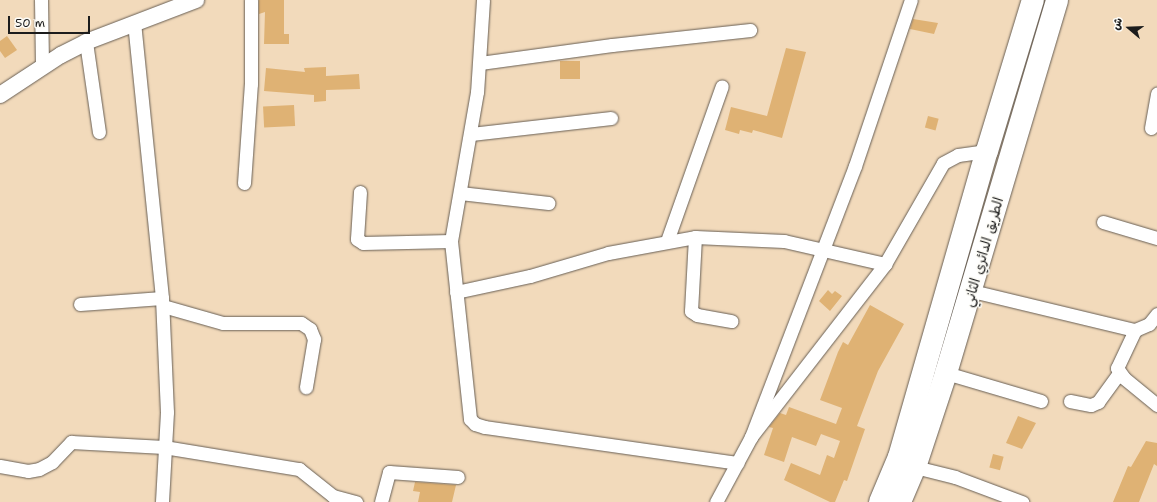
<!DOCTYPE html>
<meta charset="utf-8">
<style>
body{margin:0}
#map{position:relative;width:1157px;height:502px;overflow:hidden;background:#f2dabb;font-family:"Shantell Sans","Playpen Sans Arabic",sans-serif}
div>[style]{position:absolute}
.building>*{inset:0;background:#dfb274;transform-origin:0 0}
.roads{filter:drop-shadow(0 0 1px #675e54) drop-shadow(0 0 1px #675e54)}
.minor>*{height:13px;margin:-6.5px;padding:0 6.5px;transform-origin:6.5px;border-radius:6.5px;background:#fff}
.tertiary>*{height:16px;margin:-8px;padding:0 8px;transform-origin:8px;border-radius:8px;background:#fff}
.trunk>*{height:22px;margin:-11px;padding:0 11px;transform-origin:11px;border-radius:11px;background:#fff}
span{translate:-50% -50%;white-space:nowrap;text-align:center;line-height:1.15;-webkit-text-stroke:3px #fdfcf7;paint-order:stroke}
.street-label{font-size:14px;color:#1c1c1c}
.north{position:absolute;left:1109px;top:8px;width:40px;height:40px;-webkit-text-stroke:3px #fdfcf7;paint-order:stroke;rotate:289deg;font-size:11px;font-weight:700;line-height:16px;text-align:center;color:#1c1c1c}
.north::after{content:'';display:block;margin:auto;width:14px;height:18px;background:#1c1c1c;clip-path:polygon(50% 0,100% 100%,50% 72%,0 100%)}
.scale{position:absolute;left:8px;top:16px;width:82px;height:18px;box-sizing:border-box;border:2px solid #1c1c1c;border-top:0;padding-left:5px;font-size:12px;line-height:14px;white-space:nowrap;color:#1c1c1c;-webkit-text-stroke:3px #fdfcf7;paint-order:stroke}
</style>
<div id="map">
<div class="building">
<i style="clip-path:polygon(259px 0,284px 0,284px 34px,289px 34px,289px 44px,264px 44px,265px 12px,259px 14px)"></i>
<i style="clip-path:polygon(913px 19px,938px 23px,934px 34px,910px 29px)"></i>
<i style="clip-path:polygon(7px 36px,17px 50px,5px 58px,0 51px,0 41px)"></i>
<i style="clip-path:polygon(786px 48px,806px 52px,782px 138px,753px 130px,752px 133px,740px 130px,739px 134px,725px 130px,731px 107px,767px 116px)"></i>
<i style="left:560px;top:61px;width:20px;height:18px"></i>
<i style="clip-path:polygon(326px 67px,326px 76px,359px 74px,360px 89px,326px 90px,326px 101px,314px 102px,314px 95px,264px 91px,266px 68px,305px 72px,304px 68px)"></i>
<i style="left:294px;top:105px;width:21px;height:31px;rotate:87deg"></i>
<i style="left:928px;top:116px;width:11px;height:12px;rotate:15deg"></i>
<i style="clip-path:polygon(828px 290px,832px 294px,835px 291px,842px 296px,830px 311px,819px 301px)"></i>
<i style="clip-path:polygon(870px 305px,904px 324px,878px 371px,857px 426px,865px 429px,847px 481px,844px 480px,835px 502px,830px 502px,784px 480px,791px 463px,820px 475px,827px 455px,834px 458px,840px 441px,821px 434px,816px 446px,792px 437px,784px 462px,764px 455px,773px 428px,769px 427px,780px 413px,786px 415px,789px 407px,836px 424px,842px 408px,820px 400px,838px 352px,843px 342px,848px 345px)"></i>
<i style="clip-path:polygon(1018px 416px,1036px 423px,1022px 449px,1006px 443px)"></i>
<i style="clip-path:polygon(1146px 441px,1157px 443px,1157px 466px,1154px 464px,1139px 502px,1113px 502px,1128px 466px,1131px 467px)"></i>
<i style="left:993px;top:454px;width:11px;height:14px;rotate:15deg"></i>
<i style="clip-path:polygon(415px 482px,456px 485px,452px 502px,418px 502px,420px 492px,413px 491px)"></i>
</div>
<div class="roads">
<div class="minor">
<i style="left:41px;top:0;width:67px;rotate:89.1deg"></i>
<i style="left:483px;top:0;width:92px;rotate:93.7deg"></i>
<i style="left:477px;top:92px;width:151px;rotate:99.9deg"></i>
<i style="left:451px;top:241px;width:179px;rotate:83.9deg"></i>
<i style="left:470px;top:419px;width:7px;rotate:45deg"></i>
<i style="left:475px;top:424px;width:10px;rotate:17deg"></i>
<i style="left:485px;top:427px;width:255px;rotate:8.1deg"></i>
<i style="left:134px;top:22px;width:277px;rotate:84.2deg"></i>
<i style="left:162px;top:298px;width:114px;rotate:87.5deg"></i>
<i style="left:167px;top:412px;width:90px;rotate:93.2deg"></i>
<i style="left:86px;top:42px;width:91px;rotate:81.8deg"></i>
<i style="left:480px;top:63px;width:133px;rotate:-7.8deg"></i>
<i style="left:612px;top:45px;width:139px;rotate:-6.2deg"></i>
<i style="left:1151px;top:128px;width:35px;rotate:-80deg"></i>
<i style="left:471px;top:134px;width:141px;rotate:-6.5deg"></i>
<i style="left:244px;top:183px;width:99px;rotate:-86deg"></i>
<i style="left:251px;top:84px;width:84px;rotate:-90deg"></i>
<i style="left:360px;top:192px;width:47px;rotate:93.7deg"></i>
<i style="left:357px;top:239px;width:7px;rotate:34deg"></i>
<i style="left:363px;top:243px;width:88px;rotate:-1.3deg"></i>
<i style="left:460px;top:193px;width:89px;rotate:6.5deg"></i>
<i style="left:1103px;top:222px;width:56px;rotate:16.5deg"></i>
<i style="left:695px;top:237px;width:74px;rotate:93.1deg"></i>
<i style="left:691px;top:311px;width:7px;rotate:34deg"></i>
<i style="left:697px;top:315px;width:35px;rotate:10deg"></i>
<i style="left:667px;top:241px;width:164px;rotate:-70.5deg"></i>
<i style="left:972px;top:291px;width:168px;rotate:13.5deg"></i>
<i style="left:1135px;top:330px;width:15px;rotate:-23deg"></i>
<i style="left:1149px;top:324px;width:13px;rotate:-51deg"></i>
<i style="left:456px;top:292px;width:76px;rotate:-12.2deg"></i>
<i style="left:530px;top:276px;width:81px;rotate:-16.4deg"></i>
<i style="left:608px;top:253px;width:88px;rotate:-10.4deg"></i>
<i style="left:695px;top:237px;width:89px;rotate:2.6deg"></i>
<i style="left:784px;top:241px;width:104px;rotate:12.8deg"></i>
<i style="left:80px;top:304px;width:82px;rotate:-4.2deg"></i>
<i style="left:163px;top:306px;width:62px;rotate:15.8deg"></i>
<i style="left:223px;top:323px;width:78px"></i>
<i style="left:301px;top:323px;width:11px;rotate:34deg"></i>
<i style="left:310px;top:329px;width:11px;rotate:68deg"></i>
<i style="left:314px;top:339px;width:49px;rotate:99.5deg"></i>
<i style="left:1135px;top:330px;width:42px;rotate:115.3deg"></i>
<i style="left:1117px;top:368px;width:12px;rotate:55deg"></i>
<i style="left:1124px;top:378px;width:43px;rotate:39.3deg"></i>
<i style="left:946px;top:373px;width:99px;rotate:16.4deg"></i>
<i style="left:1070px;top:401px;width:21px;rotate:11deg"></i>
<i style="left:1091px;top:405px;width:8px;rotate:-23deg"></i>
<i style="left:1098px;top:402px;width:36px;rotate:-54deg"></i>
<i style="left:751px;top:437px;width:290px;rotate:-69deg"></i>
<i style="left:855px;top:166px;width:175px;rotate:-71.4deg"></i>
<i style="left:0;top:466px;width:28px;rotate:10deg"></i>
<i style="left:28px;top:471px;width:11px;rotate:-10deg"></i>
<i style="left:39px;top:469px;width:15px;rotate:-28deg"></i>
<i style="left:52px;top:462px;width:28px;rotate:-46deg"></i>
<i style="left:71px;top:442px;width:93px;rotate:3.1deg"></i>
<i style="left:164px;top:447px;width:137px;rotate:9.3deg"></i>
<i style="left:299px;top:469px;width:43px;rotate:38.5deg"></i>
<i style="left:333px;top:496px;width:24px;rotate:15deg"></i>
<i style="left:915px;top:467px;width:41px;rotate:14deg"></i>
<i style="left:955px;top:477px;width:72px;rotate:20.5deg"></i>
<i style="left:381px;top:502px;width:31px;rotate:-75deg"></i>
<i style="left:389px;top:472px;width:69px;rotate:4.1deg"></i>
<i style="left:716px;top:502px;width:74px;rotate:-61.7deg"></i>
<i style="left:751px;top:437px;width:219px;rotate:-52.2deg"></i>
<i style="left:885px;top:264px;width:116px;rotate:-60.1deg"></i>
<i style="left:943px;top:163px;width:17px;rotate:-28deg"></i>
<i style="left:958px;top:155px;width:29px;rotate:-8deg"></i>
</div>
<div class="tertiary">
<i style="left:0;top:95px;width:73px;rotate:-33.3deg"></i>
<i style="left:61px;top:55px;width:28px;rotate:-27deg"></i>
<i style="left:86px;top:42px;width:118px;rotate:-20.9deg"></i>
</div>
<div class="trunk">
<i style="left:880px;top:502px;width:49px;rotate:-67.1deg"></i>
<i style="left:899px;top:457px;width:318px;rotate:-74deg"></i>
<i style="left:987px;top:151px;width:158px;rotate:-73.1deg"></i>
<i style="left:900px;top:502px;width:38px;rotate:-67deg"></i>
<i style="left:915px;top:467px;width:99px;rotate:-71.7deg"></i>
<i style="left:946px;top:373px;width:389px;rotate:-73.4deg"></i>
</div>
</div>
<div class="street-label">
<span style="left:983px;top:252px;rotate:-74deg">الطريق الدائري الثاني</span>
</div>
<div class="north">ش</div>
<div class="scale">50 m</div>
</div>
